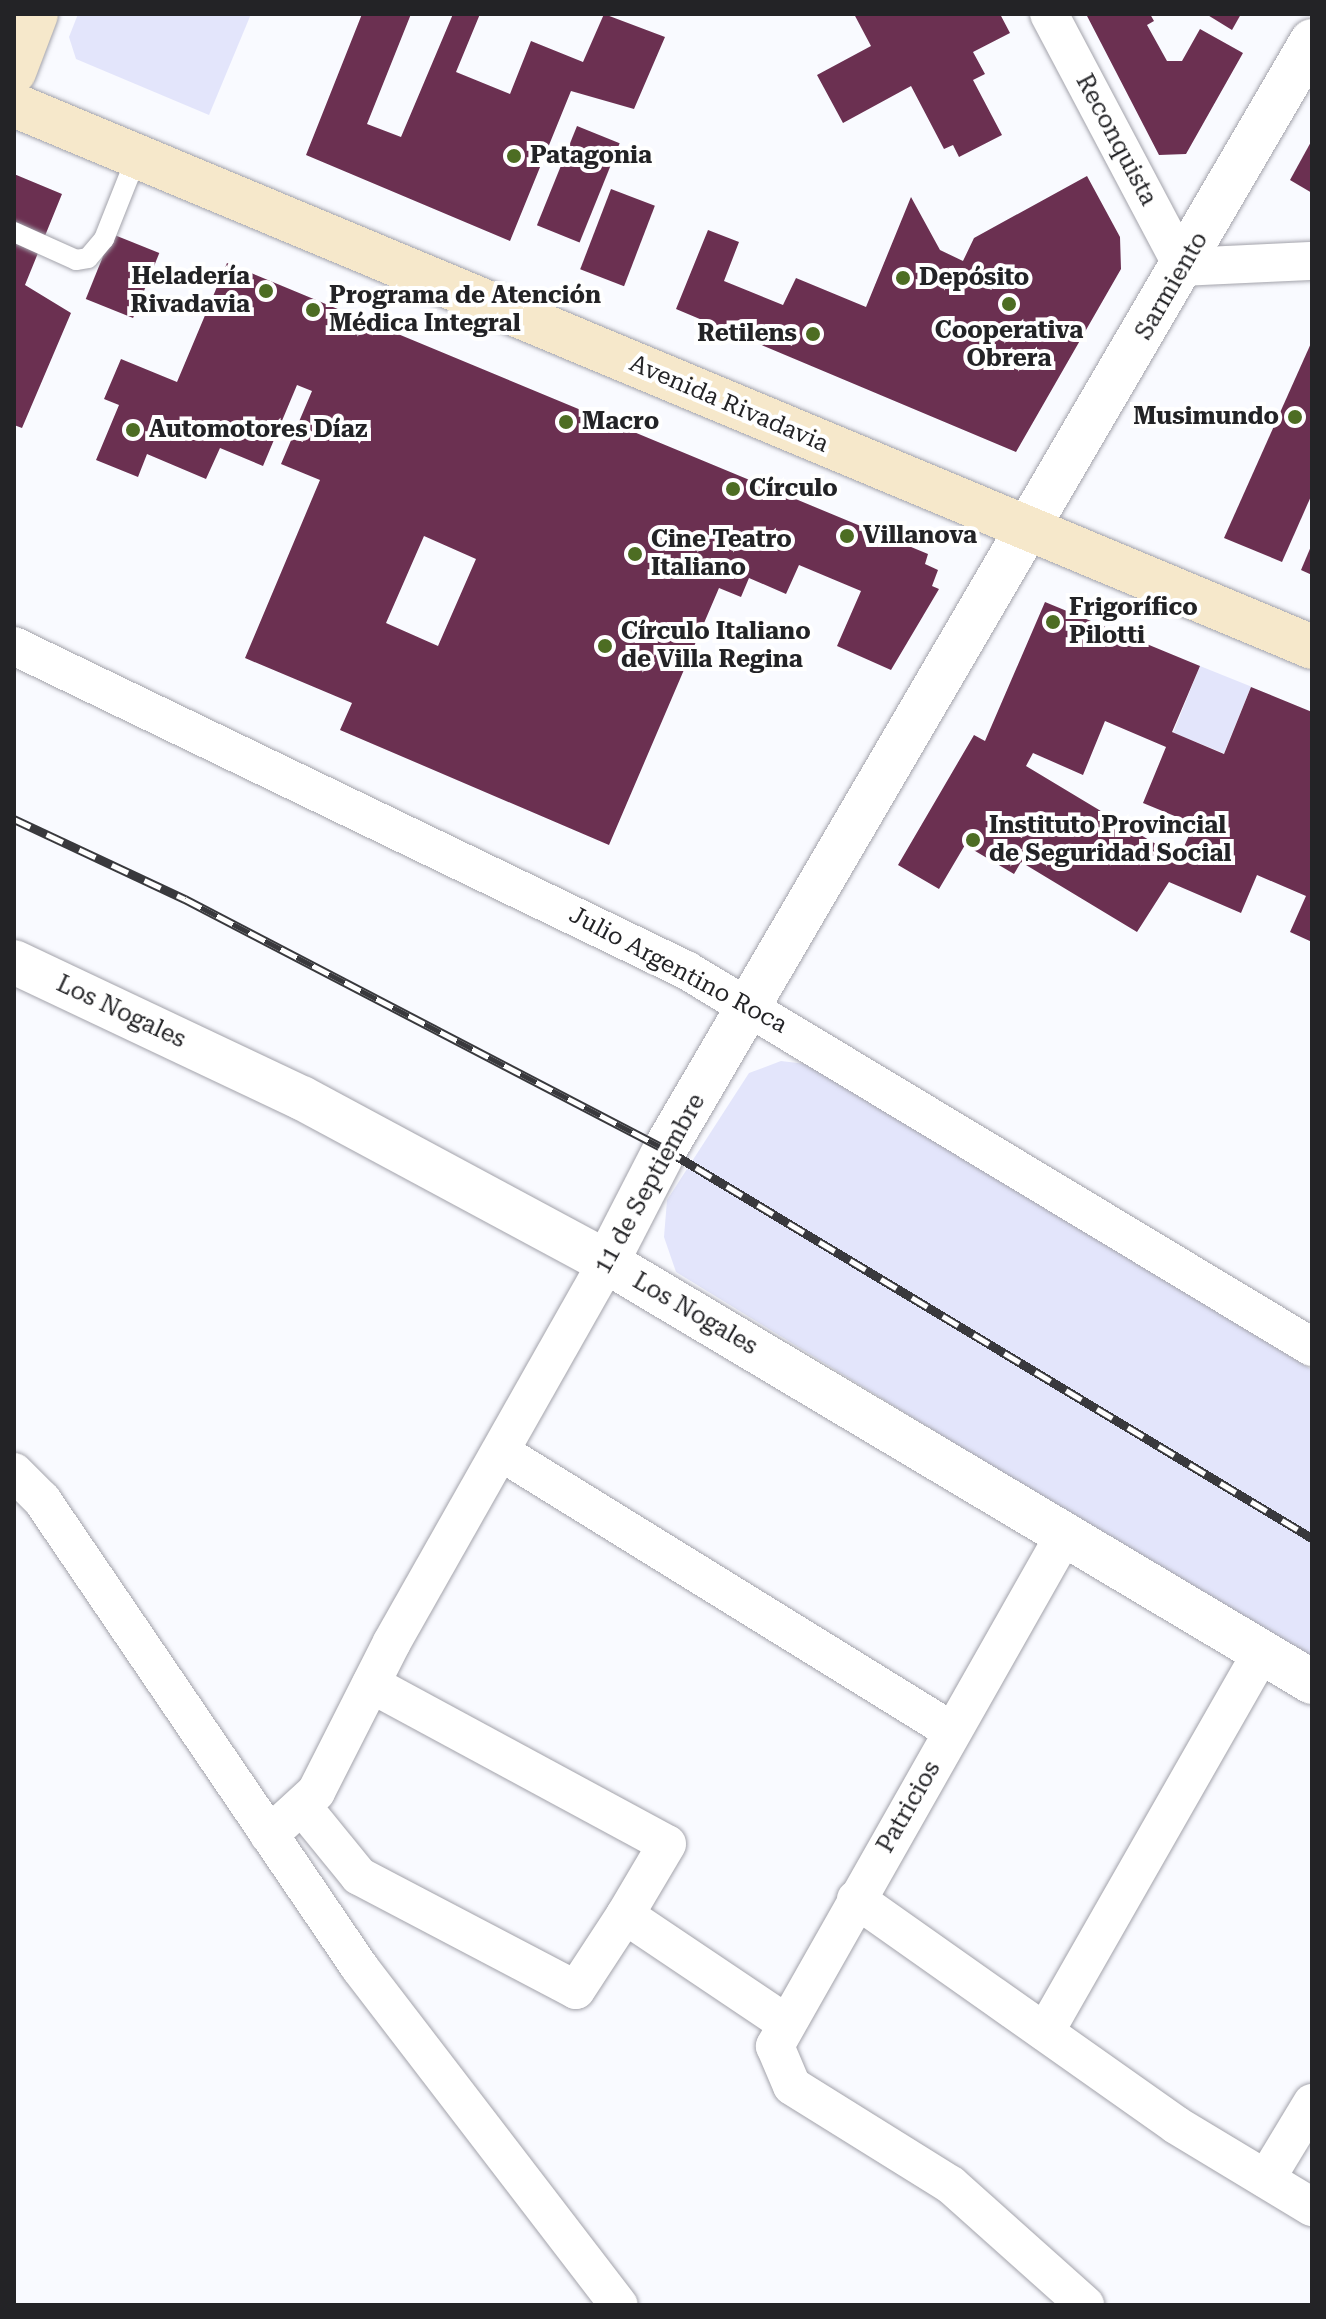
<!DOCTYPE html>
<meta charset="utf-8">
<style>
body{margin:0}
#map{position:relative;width:1326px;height:2319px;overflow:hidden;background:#f9faff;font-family:"Roboto Serif",serif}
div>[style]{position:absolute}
.green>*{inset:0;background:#e3e5fb;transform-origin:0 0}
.building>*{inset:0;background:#6b3051;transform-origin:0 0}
.roads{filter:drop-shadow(0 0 2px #a3a3ab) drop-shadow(0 0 2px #a3a3ab)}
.service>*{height:20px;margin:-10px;padding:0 10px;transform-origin:10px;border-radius:10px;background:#fff}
.minor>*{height:38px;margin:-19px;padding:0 19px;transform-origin:19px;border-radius:19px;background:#fff}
.tertiary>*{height:44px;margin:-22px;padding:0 22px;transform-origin:22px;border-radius:22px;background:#fff}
.secondary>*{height:44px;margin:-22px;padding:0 22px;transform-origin:22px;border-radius:22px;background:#f6e8cb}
.rail>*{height:9px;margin-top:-4.5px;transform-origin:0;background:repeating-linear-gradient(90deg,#fff 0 18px,#39393d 0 36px);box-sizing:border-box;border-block:2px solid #39393d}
.dots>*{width:22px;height:22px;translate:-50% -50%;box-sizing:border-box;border:4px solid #fff;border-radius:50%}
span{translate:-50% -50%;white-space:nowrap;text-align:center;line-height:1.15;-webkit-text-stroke:8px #fff;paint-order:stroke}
.street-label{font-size:24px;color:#232326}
.poi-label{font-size:24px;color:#232326;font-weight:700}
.left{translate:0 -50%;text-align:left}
.right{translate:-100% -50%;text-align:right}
.frame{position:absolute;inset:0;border:16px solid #232326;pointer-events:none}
</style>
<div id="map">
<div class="green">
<i style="clip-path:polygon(78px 14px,251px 14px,209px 115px,76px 59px,69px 37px)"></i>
<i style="left:1200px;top:666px;width:55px;height:72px;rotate:22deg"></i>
<i style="clip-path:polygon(781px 1061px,814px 1065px,1312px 1370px,1312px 1663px,676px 1272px,664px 1237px,667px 1200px,749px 1073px)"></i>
</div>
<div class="building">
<i style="clip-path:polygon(362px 14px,411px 14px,367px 124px,401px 137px,453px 14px,480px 14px,456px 72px,510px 94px,531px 41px,583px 62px,604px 14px,665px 37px,634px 109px,571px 91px,510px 241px,306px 155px)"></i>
<i style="clip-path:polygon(854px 14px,1000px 14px,1010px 33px,973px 52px,985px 74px,973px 80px,1002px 135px,959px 157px,953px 145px,944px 149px,911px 86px,843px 123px,817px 75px,871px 46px)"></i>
<i style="clip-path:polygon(1086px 14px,1150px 14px,1154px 21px,1147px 25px,1167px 61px,1182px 61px,1200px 29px,1243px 53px,1186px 154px,1159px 155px)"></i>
<i style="clip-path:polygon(1206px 14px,1241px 14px,1232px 30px)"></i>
<i style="left:577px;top:126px;width:46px;height:107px;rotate:22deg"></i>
<i style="clip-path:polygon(1312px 140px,1312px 193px,1290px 180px)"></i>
<i style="clip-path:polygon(14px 174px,62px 194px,25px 285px,71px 313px,22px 428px,14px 425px)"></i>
<i style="clip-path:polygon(1087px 176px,1120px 237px,1121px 269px,1016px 452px,676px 309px,708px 230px,739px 242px,724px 281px,783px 305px,796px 278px,866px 307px,911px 197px,940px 250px,963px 261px,974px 238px)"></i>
<i style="left:611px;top:189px;width:47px;height:86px;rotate:21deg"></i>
<i style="left:112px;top:234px;width:51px;height:70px;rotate:22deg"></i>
<i style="clip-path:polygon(evenodd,227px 263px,928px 554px,925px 564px,938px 570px,932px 586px,939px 589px,891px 670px,837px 646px,861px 591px,799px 565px,786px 594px,749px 578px,741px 597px,719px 588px,609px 845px,340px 730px,352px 703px,245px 658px,320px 480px,281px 464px,312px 391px,297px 385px,263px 466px,220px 448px,206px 479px,147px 454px,138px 477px,96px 460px,119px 405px,104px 399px,121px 359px,177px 382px,227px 263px,424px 536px,476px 559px,438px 646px,386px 623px,424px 536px)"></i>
<i style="clip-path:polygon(1312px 341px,1312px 494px,1282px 562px,1224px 538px)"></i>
<i style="clip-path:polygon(1312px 544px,1312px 575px,1301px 570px)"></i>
<i style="clip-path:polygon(evenodd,1045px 602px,1200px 666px,1172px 732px,1224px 754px,1251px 687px,1312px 712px,1312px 942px,1290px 932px,1306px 896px,1257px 875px,1241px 913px,1169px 882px,1137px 932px,1021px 862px,1014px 874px,965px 845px,939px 889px,898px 865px,974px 735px,985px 741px,1045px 602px,1105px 721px,1166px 747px,1143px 803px,1194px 824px,1179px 858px,1026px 766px,1033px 753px,1083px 775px,1105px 721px)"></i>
</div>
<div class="roads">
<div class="service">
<i style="left:14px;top:232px;width:68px;rotate:24.3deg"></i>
<i style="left:76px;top:260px;width:12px;rotate:-9deg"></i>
<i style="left:88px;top:258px;width:25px;rotate:-50deg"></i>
<i style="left:104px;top:239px;width:89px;rotate:-68.3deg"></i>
</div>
<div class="minor">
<i style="left:1049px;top:14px;width:286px;rotate:62.1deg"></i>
<i style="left:1183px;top:267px;width:129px;rotate:-2.7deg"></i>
<i style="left:14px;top:646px;width:746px;rotate:25.74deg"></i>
<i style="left:686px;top:970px;width:731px;rotate:31.06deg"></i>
<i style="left:504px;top:1454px;width:527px;rotate:31.73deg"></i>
<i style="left:14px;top:1472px;width:40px;rotate:45deg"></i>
<i style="left:42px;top:1500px;width:566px;rotate:55.8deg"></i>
<i style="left:360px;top:1968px;width:425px;rotate:52.5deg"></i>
<i style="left:1066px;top:1532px;width:591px;rotate:119.52deg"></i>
<i style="left:775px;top:2046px;width:43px;rotate:67deg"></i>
<i style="left:792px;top:2086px;width:187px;rotate:31.9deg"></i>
<i style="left:951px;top:2185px;width:180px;rotate:41.8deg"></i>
<i style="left:371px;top:1684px;width:336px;rotate:28.4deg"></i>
<i style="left:667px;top:1844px;width:82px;rotate:120.6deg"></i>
<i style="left:625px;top:1915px;width:195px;rotate:33.9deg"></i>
<i style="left:302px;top:1806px;width:90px;rotate:50.8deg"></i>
<i style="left:359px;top:1876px;width:245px;rotate:27.7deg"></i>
<i style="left:576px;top:1990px;width:90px;rotate:-56.8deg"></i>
<i style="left:269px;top:1835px;width:64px;rotate:-42.5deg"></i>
<i style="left:316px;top:1792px;width:168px;rotate:-63.1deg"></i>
<i style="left:392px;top:1642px;width:437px;rotate:-60.5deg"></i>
<i style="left:856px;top:1899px;width:392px;rotate:35.2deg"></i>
<i style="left:1176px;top:2125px;width:159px;rotate:31.1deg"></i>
<i style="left:1045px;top:2032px;width:438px;rotate:-60.3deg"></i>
<i style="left:1266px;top:2179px;width:89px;rotate:-58.8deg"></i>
</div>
<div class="tertiary">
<i style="left:14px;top:962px;width:318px;rotate:25.3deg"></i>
<i style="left:302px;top:1098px;width:346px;rotate:28.3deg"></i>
<i style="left:607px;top:1262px;width:821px;rotate:30.78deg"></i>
<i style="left:607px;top:1262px;width:127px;rotate:-62.8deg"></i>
<i style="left:665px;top:1149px;width:1283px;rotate:-59.72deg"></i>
</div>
<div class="secondary">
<i style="left:14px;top:72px;width:62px;rotate:-69.2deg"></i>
<i style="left:14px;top:105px;width:1407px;rotate:22.66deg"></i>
</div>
</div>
<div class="rail">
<i style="left:14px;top:819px;width:189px;rotate:25.1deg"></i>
<i style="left:185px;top:899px;width:541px;rotate:27.51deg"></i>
<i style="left:665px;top:1149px;width:755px;rotate:31.02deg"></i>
</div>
<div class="dots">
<i style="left:514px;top:156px;background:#4d6d23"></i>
<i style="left:903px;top:278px;background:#4d6d23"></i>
<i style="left:266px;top:291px;background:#4d6d23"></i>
<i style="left:1009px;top:304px;background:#4d6d23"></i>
<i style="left:313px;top:310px;background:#4d6d23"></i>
<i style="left:813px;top:334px;background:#4d6d23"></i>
<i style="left:1295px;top:417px;background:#4d6d23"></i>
<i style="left:566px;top:422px;background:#4d6d23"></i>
<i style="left:133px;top:430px;background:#4d6d23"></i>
<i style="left:733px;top:489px;background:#4d6d23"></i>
<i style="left:847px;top:536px;background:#4d6d23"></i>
<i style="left:635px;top:554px;background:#4d6d23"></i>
<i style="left:1053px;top:622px;background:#4d6d23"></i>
<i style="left:605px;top:646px;background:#4d6d23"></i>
<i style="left:973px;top:840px;background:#4d6d23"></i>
</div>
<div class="street-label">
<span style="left:1116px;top:140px;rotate:62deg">Reconquista</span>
<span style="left:1172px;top:286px;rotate:-60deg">Sarmiento</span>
<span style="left:729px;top:404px;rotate:23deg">Avenida Rivadavia</span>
<span style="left:678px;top:970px;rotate:28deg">Julio Argentino Roca</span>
<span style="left:121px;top:1012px;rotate:25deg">Los Nogales</span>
<span style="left:650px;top:1184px;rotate:-61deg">11 de Septiembre</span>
<span style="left:695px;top:1314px;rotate:30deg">Los Nogales</span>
<span style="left:909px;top:1807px;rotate:-60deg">Patricios</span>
</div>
<div class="poi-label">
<span class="left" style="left:530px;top:156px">Patagonia</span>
<span class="right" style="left:250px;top:291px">Heladería<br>Rivadavia</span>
<span class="left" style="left:919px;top:278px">Depósito</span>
<span class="left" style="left:329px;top:310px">Programa de Atención<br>Médica Integral</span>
<span style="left:1009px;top:345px">Cooperativa<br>Obrera</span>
<span class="right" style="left:797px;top:334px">Retilens</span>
<span class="right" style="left:1279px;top:417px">Musimundo</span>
<span class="left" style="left:582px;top:422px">Macro</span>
<span class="left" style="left:149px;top:430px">Automotores Díaz</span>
<span class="left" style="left:749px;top:489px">Círculo</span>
<span class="left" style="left:863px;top:536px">Villanova</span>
<span class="left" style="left:651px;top:554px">Cine Teatro<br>Italiano</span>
<span class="left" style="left:1069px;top:622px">Frigorífico<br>Pilotti</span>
<span class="left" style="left:621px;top:646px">Círculo Italiano<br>de Villa Regina</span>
<span class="left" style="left:989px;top:840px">Instituto Provincial<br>de Seguridad Social</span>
</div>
<div class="frame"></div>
</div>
